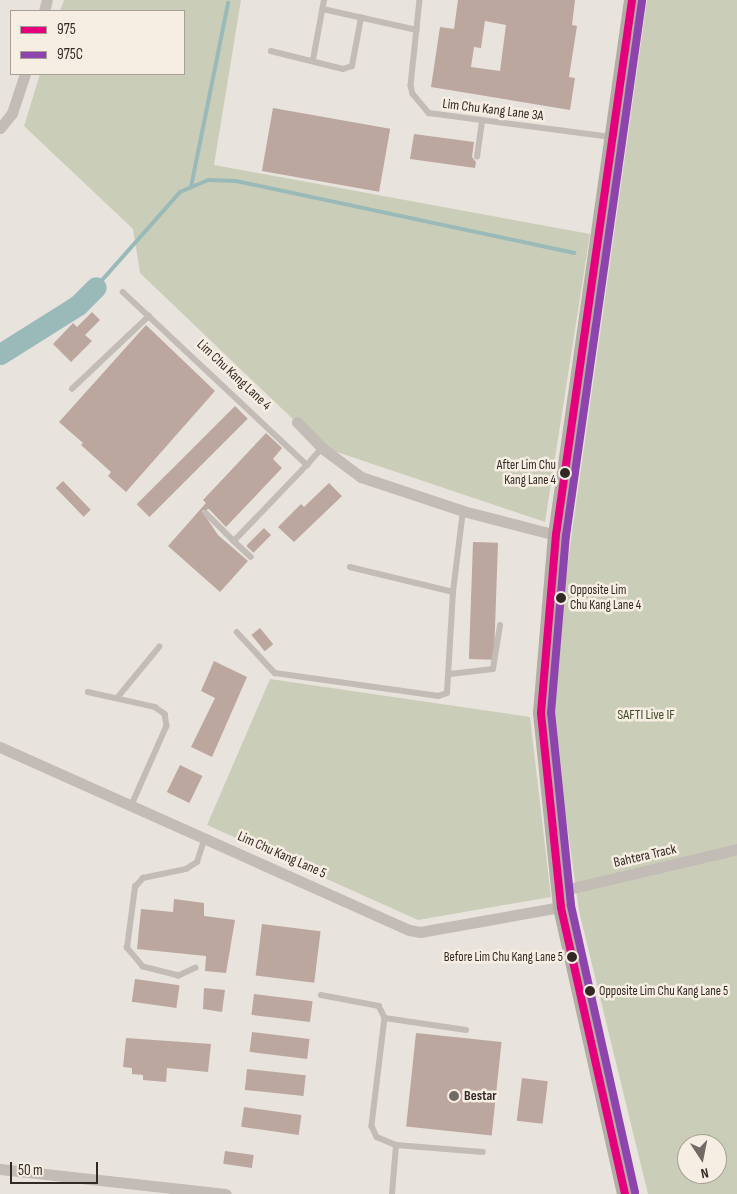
<!DOCTYPE html>
<style>
body{margin:0}
#map{position:relative;width:737px;height:1194px;overflow:hidden;background:#e9e3dd;font-family:"Sofia Sans Condensed",sans-serif}
div>[style]{position:absolute}
.green>*{inset:0;background:#caceb8}
.stream>*{height:4px;margin:-2px;padding:0 2px;transform-origin:2px;border-radius:2px;background:#9abab9}
.river>*{height:21px;margin:-10.5px;padding:0 10.5px;transform-origin:10.5px;border-radius:10.5px;background:#9abab9}
.building>*{inset:0;background:#bca79f;transform-origin:0 0}
.service>*{height:5.5px;margin:-2.75px;padding:0 2.75px;transform-origin:2.75px;border-radius:2.75px;background:#c2bbb6}
.minor>*{height:11px;margin:-5.5px;padding:0 5.5px;transform-origin:5.5px;border-radius:5.5px;background:#c2bbb6}
.secondary>*{height:16px;margin:-8px;padding:0 8px;transform-origin:8px;border-radius:8px;background:#b3aca7}
.bus-1>*{height:8px;margin:-4px;padding:0 4px;transform-origin:4px;border-radius:4px;background:#e5007d}
.bus-2>*{height:8px;margin:-4px;padding:0 4px;transform-origin:4px;border-radius:4px;background:#8e44ad}
.dots>*{width:14px;height:14px;translate:-50% -50%;box-sizing:border-box;border:2px solid #f7eee3;border-radius:50%}
span{translate:-50% -50%;white-space:nowrap;text-align:center;line-height:1.15;-webkit-text-stroke:5px #f7eee3;paint-order:stroke}
.bus-label{font-size:13px;color:#322925}
.right{translate:-100% -50%;text-align:right}
.left{translate:0 -50%;text-align:left}
.street-label{font-size:14px;color:#322925}
.park-label{font-size:14px;color:#424f2b}
.poi-label{font-size:14px;color:#322925;font-weight:700}
.legend{position:absolute;left:10px;top:10px;width:175px;height:65px;box-sizing:border-box;background:#f7eee3;border:1px solid #a89f97;margin:0;padding:6px 9px;list-style:none;font-size:15px;color:#322925}
.legend li{display:flex;align-items:center;gap:10px;height:25px}
.legend b{width:25px;border:1px solid #a89f97}
.north{position:absolute;left:677px;top:1134px;width:50px;height:50px;box-sizing:border-box;background:#f7eee3;border:1px solid #a89f97;border-radius:50%;rotate:169deg;font-size:14px;font-weight:700;line-height:20px;text-align:center;color:#322925}
.north::after{content:'';display:block;margin:auto;width:18px;height:22px;background:#726a65;clip-path:polygon(50% 0,100% 100%,50% 72%,0 100%)}
.scale{position:absolute;left:10px;top:1162px;width:88px;height:22px;box-sizing:border-box;border:2px solid #322925;border-top:0;padding-left:6px;font-size:15px;line-height:18px;white-space:nowrap;color:#322925;-webkit-text-stroke:4px #f7eee3;paint-order:stroke}
</style>
<div id="map">
<div class="green">
<i style="clip-path:polygon(64px 0,241px 0,214px 165px,590px 234px,545px 522px,322px 447px,140px 273px,133px 229px,24px 126px,40px 74px,184px 74px,184px 11px,60px 11px)"></i>
<i style="clip-path:polygon(evenodd,647px 0,737px 0,737px 1194px,648px 1194px,579px 911px,553px 724px,556px 646px,647px 0,687px 1144px,717px 1144px,717px 1174px,687px 1174px,687px 1144px)"></i>
<i style="clip-path:polygon(270px 679px,530px 717px,551px 897px,418px 920px,207px 825px)"></i>
</div>
<div class="stream">
<i style="left:191px;top:187px;width:188px;rotate:-78.6deg"></i>
<i style="left:96px;top:287px;width:127px;rotate:-48.5deg"></i>
<i style="left:180px;top:192px;width:30px;rotate:-23deg"></i>
<i style="left:208px;top:180px;width:28px;rotate:2deg"></i>
<i style="left:236px;top:181px;width:346px;rotate:12deg"></i>
</div>
<div class="river">
<i style="left:0;top:354px;width:92px;rotate:-32.1deg"></i>
<i style="left:78px;top:305px;width:25px;rotate:-45deg"></i>
</div>
<div class="building">
<i style="clip-path:polygon(evenodd,458px 0,575px 0,572px 25px,577px 26px,569px 77px,575px 78px,570px 110px,431px 87px,440px 27px,454px 29px,458px 0,485px 21px,506px 25px,500px 71px,471px 67px,474px 47px,481px 48px,485px 21px)"></i>
<i style="left:273px;top:108px;width:119px;height:64px;rotate:10deg"></i>
<i style="clip-path:polygon(414px 134px,474px 142px,472px 157px,476px 162px,475px 168px,410px 159px)"></i>
<i style="clip-path:polygon(92px 312px,100px 320px,85px 335px,92px 341px,71px 362px,53px 344px,73px 323px,77px 327px)"></i>
<i style="clip-path:polygon(146px 325px,215px 391px,126px 492px,108px 476px,111px 472px,81px 445px,83px 443px,59px 422px)"></i>
<i style="left:235px;top:406px;width:18px;height:139px;rotate:45deg"></i>
<i style="clip-path:polygon(266px 433px,282px 448px,273px 459px,282px 468px,226px 527px,209px 509px,202px 511px,218px 535px,248px 561px,220px 592px,168px 546px,206px 503px,203px 500px)"></i>
<i style="left:63px;top:481px;width:40px;height:10px;rotate:46deg"></i>
<i style="clip-path:polygon(329px 483px,342px 496px,294px 542px,278px 527px,301px 504px,304px 507px)"></i>
<i style="left:264px;top:528px;width:10px;height:25px;rotate:45deg"></i>
<i style="left:473px;top:542px;width:25px;height:117px;rotate:2deg"></i>
<i style="left:260px;top:628px;width:21px;height:11px;rotate:51deg"></i>
<i style="clip-path:polygon(214px 661px,247px 677px,212px 757px,191px 747px,215px 698px,201px 691px)"></i>
<i style="left:180px;top:765px;width:25px;height:30px;rotate:26deg"></i>
<i style="clip-path:polygon(174px 899px,204px 903px,204px 916px,235px 920px,226px 973px,205px 971px,206px 956px,137px 949px,141px 909px,173px 912px)"></i>
<i style="left:262px;top:924px;width:59px;height:52px;rotate:7deg"></i>
<i style="left:135px;top:979px;width:45px;height:23px;rotate:8deg"></i>
<i style="clip-path:polygon(204px 988px,225px 990px,222px 1012px,203px 1009px)"></i>
<i style="left:254px;top:994px;width:59px;height:21px;rotate:7deg"></i>
<i style="left:252px;top:1032px;width:58px;height:20px;rotate:7deg"></i>
<i style="left:416px;top:1033px;width:86px;height:94px;rotate:6deg"></i>
<i style="clip-path:polygon(126px 1038px,211px 1044px,208px 1072px,167px 1068px,166px 1082px,143px 1080px,143px 1075px,132px 1074px,132px 1068px,123px 1067px)"></i>
<i style="left:247px;top:1069px;width:59px;height:21px;rotate:6deg"></i>
<i style="left:522px;top:1078px;width:26px;height:43px;rotate:7deg"></i>
<i style="left:244px;top:1107px;width:58px;height:20px;rotate:8deg"></i>
<i style="left:225px;top:1151px;width:29px;height:13px;rotate:8deg"></i>
</div>
<div class="service">
<i style="left:420px;top:0;width:86px;rotate:96deg"></i>
<i style="left:411px;top:86px;width:8px;rotate:76deg"></i>
<i style="left:413px;top:94px;width:25px;rotate:50deg"></i>
<i style="left:429px;top:113px;width:184px;rotate:7.5deg"></i>
<i style="left:323px;top:9px;width:96px;rotate:12.6deg"></i>
<i style="left:271px;top:51px;width:74px;rotate:14deg"></i>
<i style="left:343px;top:69px;width:9px;rotate:-18deg"></i>
<i style="left:352px;top:66px;width:49px;rotate:-79.4deg"></i>
<i style="left:313px;top:60px;width:61px;rotate:-79.6deg"></i>
<i style="left:477px;top:157px;width:36px;rotate:-82deg"></i>
<i style="left:123px;top:292px;width:253px;rotate:43.2deg"></i>
<i style="left:307px;top:465px;width:23px;rotate:-49deg"></i>
<i style="left:72px;top:389px;width:106px;rotate:-43.5deg"></i>
<i style="left:206px;top:513px;width:40px;rotate:45deg"></i>
<i style="left:234px;top:541px;width:105px;rotate:-46.2deg"></i>
<i style="left:234px;top:541px;width:23px;rotate:43deg"></i>
<i style="left:350px;top:567px;width:106px;rotate:13.6deg"></i>
<i style="left:237px;top:632px;width:56px;rotate:47.2deg"></i>
<i style="left:275px;top:673px;width:165px;rotate:8deg"></i>
<i style="left:438px;top:696px;width:9px;rotate:-18deg"></i>
<i style="left:447px;top:693px;width:101px;rotate:-86.6deg"></i>
<i style="left:453px;top:592px;width:82px;rotate:-83deg"></i>
<i style="left:450px;top:674px;width:43px;rotate:-6.6deg"></i>
<i style="left:493px;top:669px;width:44px;rotate:-80.8deg"></i>
<i style="left:88px;top:692px;width:69px;rotate:12.6deg"></i>
<i style="left:155px;top:707px;width:12px;rotate:35deg"></i>
<i style="left:165px;top:714px;width:12px;rotate:81deg"></i>
<i style="left:167px;top:726px;width:86px;rotate:113.9deg"></i>
<i style="left:118px;top:697px;width:65px;rotate:-50.6deg"></i>
<i style="left:196px;top:968px;width:19px;rotate:155deg"></i>
<i style="left:179px;top:976px;width:37px;rotate:-166deg"></i>
<i style="left:143px;top:967px;width:25px;rotate:-130deg"></i>
<i style="left:127px;top:948px;width:62px;rotate:-82.5deg"></i>
<i style="left:135px;top:887px;width:12px;rotate:-48deg"></i>
<i style="left:143px;top:878px;width:44px;rotate:-11.8deg"></i>
<i style="left:186px;top:869px;width:13px;rotate:-32deg"></i>
<i style="left:197px;top:862px;width:26px;rotate:-72deg"></i>
<i style="left:321px;top:995px;width:59px;rotate:10.7deg"></i>
<i style="left:379px;top:1006px;width:13px;rotate:63deg"></i>
<i style="left:385px;top:1018px;width:109px;rotate:96.9deg"></i>
<i style="left:372px;top:1126px;width:12px;rotate:66deg"></i>
<i style="left:377px;top:1137px;width:21px;rotate:23deg"></i>
<i style="left:396px;top:1145px;width:87px;rotate:4.6deg"></i>
<i style="left:385px;top:1018px;width:82px;rotate:8.4deg"></i>
<i style="left:392px;top:1194px;width:49px;rotate:-85.3deg"></i>
</div>
<div class="minor">
<i style="left:44px;top:11px;width:11px;rotate:-75deg"></i>
<i style="left:0;top:128px;width:19px;rotate:-51deg"></i>
<i style="left:12px;top:113px;width:41px;rotate:-71.6deg"></i>
<i style="left:297px;top:422px;width:36px;rotate:46deg"></i>
<i style="left:322px;top:448px;width:49px;rotate:36.6deg"></i>
<i style="left:361px;top:477px;width:108px;rotate:18.4deg"></i>
<i style="left:463px;top:511px;width:96px;rotate:14.5deg"></i>
<i style="left:0;top:747px;width:448px;rotate:24.1deg"></i>
<i style="left:409px;top:930px;width:11px;rotate:10deg"></i>
<i style="left:420px;top:932px;width:143px;rotate:-10.1deg"></i>
<i style="left:560px;top:891px;width:182px;rotate:-13.3deg"></i>
<i style="left:0;top:1169px;width:227px;rotate:6.3deg"></i>
</div>
<div class="secondary">
<i style="left:625px;top:1194px;width:294px;rotate:-102.6deg"></i>
<i style="left:561px;top:907px;width:195px;rotate:-95.9deg"></i>
<i style="left:541px;top:713px;width:179px;rotate:-85.2deg"></i>
<i style="left:556px;top:535px;width:540px;rotate:-81.91deg"></i>
</div>
<div class="bus-1">
<i style="left:625px;top:1194px;width:294px;rotate:-102.6deg"></i>
<i style="left:561px;top:907px;width:195px;rotate:-95.9deg"></i>
<i style="left:541px;top:713px;width:179px;rotate:-85.2deg"></i>
<i style="left:556px;top:535px;width:540px;rotate:-81.91deg"></i>
</div>
<div class="bus-2">
<i style="left:635px;top:1192px;width:294px;rotate:-102.6deg"></i>
<i style="left:571px;top:905px;width:193px;rotate:-95.9deg"></i>
<i style="left:551px;top:713px;width:178px;rotate:-85.2deg"></i>
<i style="left:566px;top:536px;width:540px;rotate:-81.91deg"></i>
</div>
<div class="dots">
<i style="left:565px;top:473px;background:#322925"></i>
<i style="left:561px;top:598px;background:#322925"></i>
<i style="left:572px;top:957px;background:#322925"></i>
<i style="left:590px;top:991px;background:#322925"></i>
<i style="left:454px;top:1096px;background:#726a65"></i>
</div>
<div class="bus-label">
<span class="right" style="left:556px;top:473px">After Lim Chu<br>Kang Lane 4</span>
<span class="left" style="left:570px;top:598px">Opposite Lim<br>Chu Kang Lane 4</span>
<span class="right" style="left:563px;top:957px">Before Lim Chu Kang Lane 5</span>
<span class="left" style="left:599px;top:991px">Opposite Lim Chu Kang Lane 5</span>
</div>
<div class="street-label">
<span style="left:493px;top:110px;rotate:7deg">Lim Chu Kang Lane 3A</span>
<span style="left:234px;top:375px;rotate:43deg">Lim Chu Kang Lane 4</span>
<span style="left:282px;top:855px;rotate:24deg">Lim Chu Kang Lane 5</span>
<span style="left:645px;top:856px;rotate:-13deg">Bahtera Track</span>
</div>
<div class="park-label">
<span style="left:646px;top:715px">SAFTI Live IF</span>
</div>
<div class="poi-label">
<span class="left" style="left:464px;top:1096px">Bestar</span>
</div>
<ul class="legend">
<li><b style="height:6px;background:#e5007d"></b>975</li>
<li><b style="height:6px;background:#8e44ad"></b>975C</li>
</ul>
<div class="north">N</div>
<div class="scale">50 m</div>
</div>
